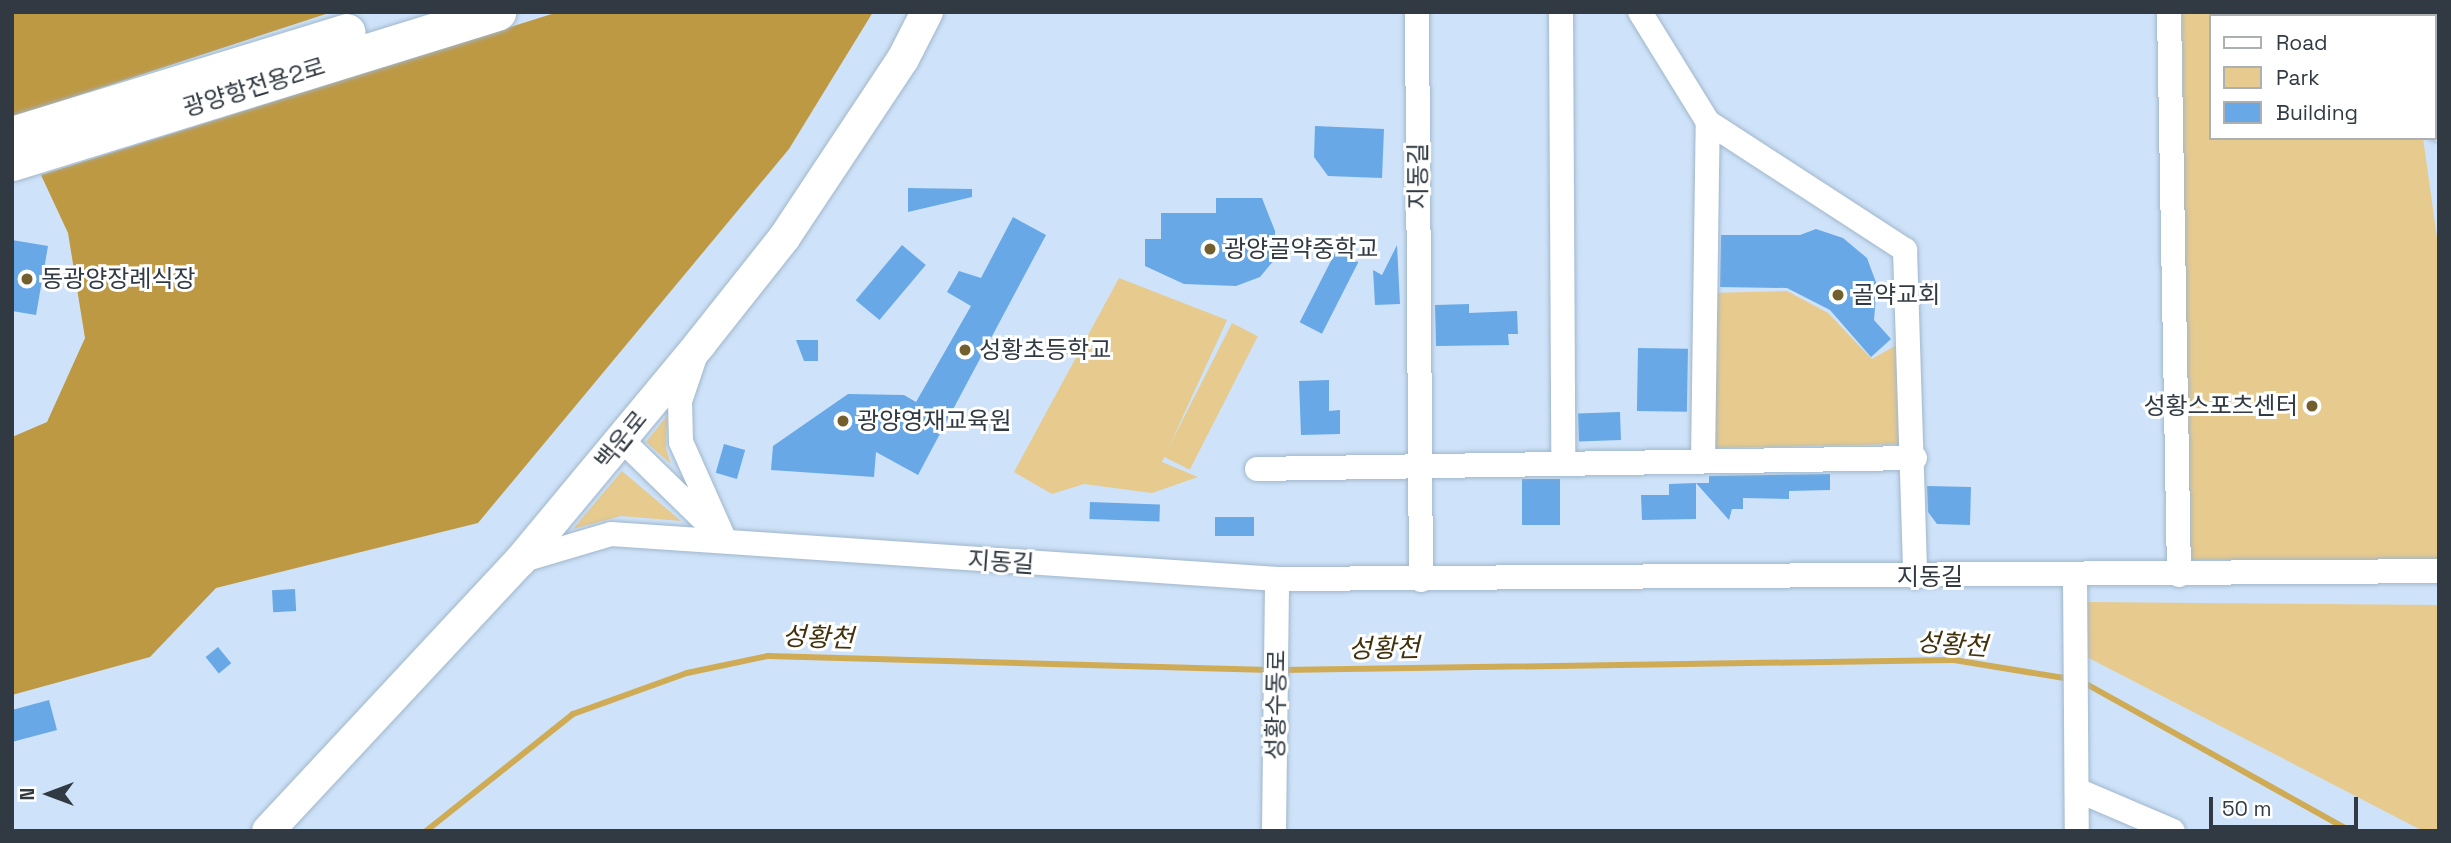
<!DOCTYPE html>
<meta charset="utf-8">
<style>
body{margin:0}
#map{position:relative;width:2451px;height:843px;overflow:hidden;background:#cee3f9;font-family:"Space Grotesk","Noto Sans KR",sans-serif}
div>[style]{position:absolute}
.green>*{inset:0;background:#e6ca8e;transform-origin:0 0}
.forest>*{inset:0;background:#be9944}
.stream>*{height:6px;margin:-3px;padding:0 3px;transform-origin:3px;border-radius:3px;background:#d0ab56}
.building>*{inset:0;background:#68a8e6;transform-origin:0 0}
.roads{filter:drop-shadow(0 0 2px #a1b6cb) drop-shadow(0 0 2px #a1b6cb)}
.minor>*{height:24px;margin:-12px;padding:0 12px;transform-origin:12px;border-radius:12px;background:#fff}
.major>*{height:32px;margin:-16px;padding:0 16px;transform-origin:16px;border-radius:16px;background:#fff}
.highway>*{height:37px;margin:-18.5px;padding:0 18.5px;transform-origin:18.5px;border-radius:18.5px;background:#fff}
.dots>*{width:19px;height:19px;translate:-50% -50%;box-sizing:border-box;border:4px solid #fff;border-radius:50%}
span{translate:-50% -50%;white-space:nowrap;text-align:center;line-height:1.15;-webkit-text-stroke:6px #fff;paint-order:stroke}
.street-label{font-size:24px;color:#313a42}
.poi-label{font-size:24px;color:#313a42}
.left{translate:0 -50%;text-align:left}
.right{translate:-100% -50%;text-align:right}
.water-label{font-size:26px;color:#41320c;font-style:italic}
.frame{position:absolute;inset:0;border:14px solid #313a42;pointer-events:none}
.legend{position:absolute;left:2209px;top:14px;width:228px;height:126px;box-sizing:border-box;background:#fff;border:2px solid #adb0b3;margin:0;padding:9px 12px;list-style:none;font-size:21px;color:#313a42}
.legend li{display:flex;align-items:center;gap:14px;height:35px}
.legend b{width:35px;border:2px solid #adb0b3}
.north{position:absolute;left:14px;top:759px;width:70px;height:70px;-webkit-text-stroke:5px #fff;paint-order:stroke;rotate:270deg;font-size:19px;font-weight:700;line-height:28px;text-align:center;color:#313a42}
.north::after{content:'';display:block;margin:auto;width:24px;height:32px;background:#313a42;clip-path:polygon(50% 0,100% 100%,50% 72%,0 100%)}
.scale{position:absolute;left:2209px;top:797px;width:149px;height:32px;box-sizing:border-box;border:4px solid #313a42;border-top:0;padding-left:9px;font-size:21px;line-height:24px;white-space:nowrap;color:#313a42;-webkit-text-stroke:5px #fff;paint-order:stroke}
</style>
<div id="map">
<div class="green">
<i style="clip-path:polygon(2182px 12px,2414px 12px,2211px 16px,2211px 138px,2423px 138px,2439px 252px,2439px 560px,2186px 560px)"></i>
<i style="clip-path:polygon(1119px 278px,1227px 320px,1162px 462px,1198px 477px,1152px 493px,1084px 484px,1052px 494px,1014px 472px)"></i>
<i style="clip-path:polygon(1787px 291px,1828px 313px,1872px 359px,1900px 343px,1903px 444px,1713px 448px,1710px 293px)"></i>
<i style="left:1232px;top:323px;width:29px;height:150px;rotate:27deg"></i>
<i style="clip-path:polygon(667px 416px,666px 449px,671px 464px,646px 442px)"></i>
<i style="clip-path:polygon(622px 471px,681px 521px,621px 516px,573px 529px)"></i>
<i style="clip-path:polygon(2086px 602px,2439px 605px,2439px 831px,2423px 831px,2085px 656px)"></i>
</div>
<div class="forest">
<i style="clip-path:polygon(12px 12px,332px 12px,12px 117px)"></i>
<i style="clip-path:polygon(558px 12px,873px 12px,789px 149px,478px 523px,216px 588px,150px 657px,12px 695px,12px 437px,47px 422px,85px 338px,68px 233px,41px 175px)"></i>
</div>
<div class="stream">
<i style="left:1281px;top:670px;width:673px;rotate:-0.85deg"></i>
<i style="left:1954px;top:660px;width:118px;rotate:9.3deg"></i>
<i style="left:2081px;top:681px;width:309px;rotate:29.1deg"></i>
<i style="left:426px;top:831px;width:188px;rotate:-38.5deg"></i>
<i style="left:573px;top:714px;width:121px;rotate:-19.8deg"></i>
<i style="left:687px;top:673px;width:83px;rotate:-11.9deg"></i>
<i style="left:768px;top:656px;width:502px;rotate:1.6deg"></i>
</div>
<div class="building">
<i style="clip-path:polygon(1315px 126px,1384px 129px,1382px 178px,1328px 176px,1314px 157px)"></i>
<i style="clip-path:polygon(908px 188px,972px 189px,972px 197px,908px 212px)"></i>
<i style="clip-path:polygon(1216px 198px,1262px 198px,1275px 231px,1275px 259px,1260px 277px,1236px 286px,1184px 284px,1145px 266px,1145px 239px,1161px 239px,1161px 213px,1216px 213px)"></i>
<i style="clip-path:polygon(1013px 217px,1046px 235px,918px 475px,876px 452px,874px 477px,771px 470px,773px 446px,848px 394px,904px 395px,916px 402px,971px 306px,947px 292px,959px 271px,981px 278px)"></i>
<i style="clip-path:polygon(1816px 229px,1843px 238px,1867px 258px,1877px 285px,1874px 320px,1891px 339px,1871px 357px,1830px 310px,1787px 288px,1720px 287px,1721px 235px,1800px 235px)"></i>
<i style="clip-path:polygon(12px 240px,48px 246px,36px 315px,12px 311px)"></i>
<i style="left:902px;top:245px;width:31px;height:72px;rotate:40deg"></i>
<i style="clip-path:polygon(1397px 245px,1400px 304px,1375px 305px,1373px 270px,1382px 275px)"></i>
<i style="left:1336px;top:251px;width:25px;height:80px;rotate:27deg"></i>
<i style="clip-path:polygon(1469px 304px,1469px 313px,1517px 311px,1518px 334px,1508px 334px,1509px 345px,1436px 346px,1435px 305px)"></i>
<i style="clip-path:polygon(796px 340px,818px 340px,818px 361px,804px 361px)"></i>
<i style="left:1638px;top:348px;width:50px;height:63px;rotate:1deg"></i>
<i style="clip-path:polygon(1329px 380px,1329px 411px,1340px 410px,1340px 434px,1301px 435px,1299px 381px)"></i>
<i style="left:1620px;top:412px;width:28px;height:42px;rotate:88deg"></i>
<i style="left:724px;top:444px;width:22px;height:30px;rotate:16deg"></i>
<i style="clip-path:polygon(1830px 474px,1830px 490px,1789px 491px,1789px 499px,1743px 498px,1743px 509px,1732px 509px,1729px 520px,1696px 483px,1709px 483px,1709px 476px)"></i>
<i style="left:1522px;top:479px;width:38px;height:46px"></i>
<i style="clip-path:polygon(1696px 483px,1696px 519px,1642px 520px,1641px 495px,1669px 495px,1669px 484px)"></i>
<i style="clip-path:polygon(1927px 486px,1971px 487px,1970px 525px,1937px 524px,1928px 512px)"></i>
<i style="left:1090px;top:502px;width:70px;height:17px;rotate:2deg"></i>
<i style="left:1215px;top:517px;width:39px;height:19px"></i>
<i style="left:295px;top:589px;width:22px;height:23px;rotate:87deg"></i>
<i style="left:218px;top:647px;width:21px;height:16px;rotate:51deg"></i>
<i style="clip-path:polygon(49px 700px,57px 730px,12px 742px,12px 710px)"></i>
</div>
<div class="roads">
<div class="minor">
<i style="left:1417px;top:12px;width:568px;rotate:89.6deg"></i>
<i style="left:1561px;top:12px;width:451px;rotate:89.7deg"></i>
<i style="left:1640px;top:12px;width:129px;rotate:58.3deg"></i>
<i style="left:1708px;top:122px;width:235px;rotate:33deg"></i>
<i style="left:1905px;top:250px;width:327px;rotate:88.2deg"></i>
<i style="left:2169px;top:12px;width:563px;rotate:88.98deg"></i>
<i style="left:695px;top:357px;width:46px;rotate:108.8deg"></i>
<i style="left:680px;top:401px;width:41px;rotate:88.6deg"></i>
<i style="left:681px;top:442px;width:108px;rotate:66deg"></i>
<i style="left:622px;top:440px;width:122px;rotate:44.3deg"></i>
<i style="left:1703px;top:461px;width:339px;rotate:-89.2deg"></i>
<i style="left:1257px;top:469px;width:658px;rotate:-0.96deg"></i>
<i style="left:520px;top:561px;width:95px;rotate:-16.5deg"></i>
<i style="left:611px;top:534px;width:668px;rotate:3.87deg"></i>
<i style="left:1277px;top:579px;width:1162px;rotate:-0.39deg"></i>
<i style="left:2075px;top:576px;width:255px;rotate:89.6deg"></i>
<i style="left:2077px;top:790px;width:104px;rotate:23.1deg"></i>
<i style="left:1274px;top:831px;width:252px;rotate:-89.3deg"></i>
</div>
<div class="major">
<i style="left:268px;top:831px;width:369px;rotate:-47deg"></i>
<i style="left:520px;top:561px;width:282px;rotate:-50.3deg"></i>
<i style="left:700px;top:344px;width:135px;rotate:-51.6deg"></i>
<i style="left:784px;top:238px;width:215px;rotate:-56.4deg"></i>
<i style="left:903px;top:59px;width:53px;rotate:-62.9deg"></i>
</div>
<div class="highway">
<i style="left:2435px;top:32px;width:90px;rotate:87.5deg"></i>
<i style="left:12px;top:135px;width:350px;rotate:-17.1deg"></i>
<i style="left:12px;top:162px;width:508px;rotate:-17.19deg"></i>
</div>
</div>
<div class="dots">
<i style="left:1210px;top:249px;background:#735e2d"></i>
<i style="left:27px;top:279px;background:#735e2d"></i>
<i style="left:1838px;top:295px;background:#735e2d"></i>
<i style="left:965px;top:350px;background:#735e2d"></i>
<i style="left:2312px;top:406px;background:#735e2d"></i>
<i style="left:843px;top:421px;background:#735e2d"></i>
</div>
<div class="street-label">
<span style="left:254px;top:87px;rotate:-17deg">광양항전용2로</span>
<span style="left:1418px;top:176px;rotate:-90deg">지동길</span>
<span style="left:621px;top:440px;rotate:-51deg">백운로</span>
<span style="left:1001px;top:562px;rotate:4deg">지동길</span>
<span style="left:1930px;top:577px">지동길</span>
<span style="left:1276px;top:705px;rotate:-89deg">성황수동로</span>
</div>
<div class="poi-label">
<span class="left" style="left:1224px;top:249px">광양골약중학교</span>
<span class="left" style="left:41px;top:279px">동광양장례식장</span>
<span class="left" style="left:1852px;top:295px">골약교회</span>
<span class="left" style="left:979px;top:350px">성황초등학교</span>
<span class="right" style="left:2298px;top:406px">성황스포츠센터</span>
<span class="left" style="left:857px;top:421px">광양영재교육원</span>
</div>
<div class="water-label">
<span style="left:818px;top:638px;rotate:2deg">성황천</span>
<span style="left:1952px;top:645px;rotate:4deg">성황천</span>
<span style="left:1384px;top:649px;rotate:-1deg">성황천</span>
</div>
<div class="frame"></div>
<ul class="legend">
<li><b style="height:9px;background:#fff"></b>Road</li>
<li><b style="height:19px;background:#e6ca8e"></b>Park</li>
<li><b style="height:19px;background:#68a8e6"></b>Building</li>
</ul>
<div class="north">N</div>
<div class="scale">50 m</div>
</div>
